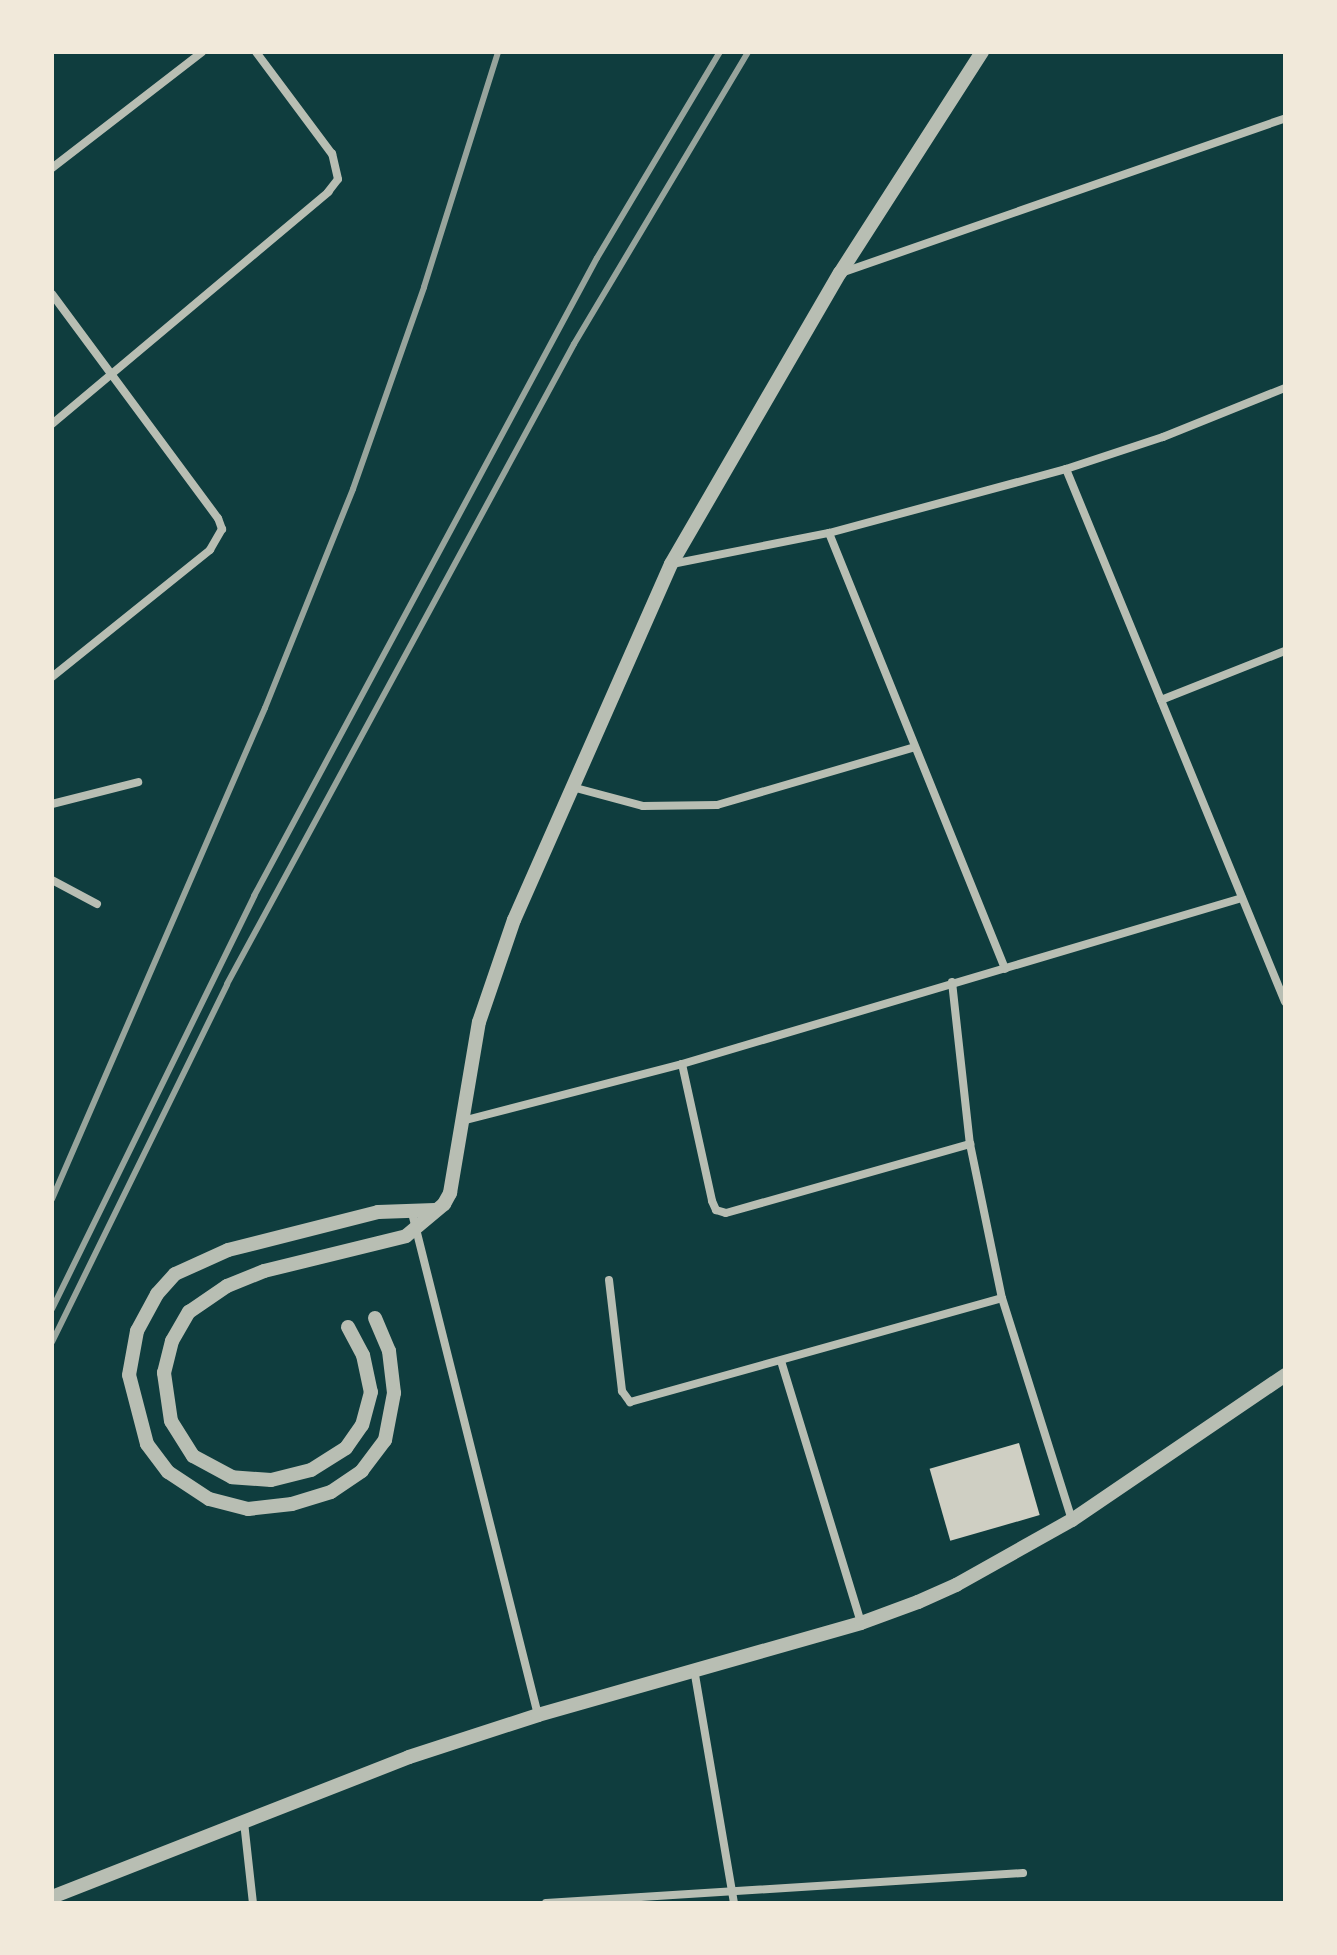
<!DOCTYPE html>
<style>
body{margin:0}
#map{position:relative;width:1337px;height:1955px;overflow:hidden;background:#0f3d3e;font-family:Commissioner,sans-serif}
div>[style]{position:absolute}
.building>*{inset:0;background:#cfcfc3;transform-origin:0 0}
.minor>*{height:8px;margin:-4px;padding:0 4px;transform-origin:4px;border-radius:4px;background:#b8beb3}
.tertiary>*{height:14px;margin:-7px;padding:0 7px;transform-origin:7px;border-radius:7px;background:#b8beb3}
.rail>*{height:6px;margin:-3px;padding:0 3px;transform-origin:3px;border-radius:3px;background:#97a49c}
span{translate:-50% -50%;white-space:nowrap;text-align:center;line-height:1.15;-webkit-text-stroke:6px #f1e9da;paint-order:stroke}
.frame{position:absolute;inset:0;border:54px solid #f1e9da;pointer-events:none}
</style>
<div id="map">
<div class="building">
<i style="left:1019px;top:1443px;width:75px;height:93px;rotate:74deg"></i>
</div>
<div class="minor">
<i style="left:52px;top:168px;width:190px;rotate:-37.7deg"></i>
<i style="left:841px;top:273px;width:470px;rotate:-19.2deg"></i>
<i style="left:52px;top:294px;width:279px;rotate:53.5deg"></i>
<i style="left:218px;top:518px;width:12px;rotate:70deg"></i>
<i style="left:222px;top:529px;width:24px;rotate:120deg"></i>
<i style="left:210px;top:550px;width:203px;rotate:141.2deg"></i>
<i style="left:52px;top:424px;width:361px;rotate:-40deg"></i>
<i style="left:328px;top:192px;width:16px;rotate:-52deg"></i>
<i style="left:338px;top:179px;width:26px;rotate:-103deg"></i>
<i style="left:332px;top:154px;width:127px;rotate:-126.7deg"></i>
<i style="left:1066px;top:469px;width:576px;rotate:67.66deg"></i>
<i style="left:829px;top:533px;width:470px;rotate:68deg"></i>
<i style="left:672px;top:564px;width:160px;rotate:-11.2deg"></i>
<i style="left:829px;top:533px;width:245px;rotate:-15.1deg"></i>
<i style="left:1066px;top:469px;width:102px;rotate:-18.3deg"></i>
<i style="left:1163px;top:437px;width:131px;rotate:-21.9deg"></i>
<i style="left:1161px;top:700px;width:133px;rotate:-21.6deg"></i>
<i style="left:572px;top:787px;width:73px;rotate:15deg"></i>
<i style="left:643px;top:806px;width:74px;rotate:-0.8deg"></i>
<i style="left:717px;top:805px;width:206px;rotate:-16.3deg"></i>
<i style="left:52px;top:804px;width:89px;rotate:-14.3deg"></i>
<i style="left:52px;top:880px;width:51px;rotate:28.1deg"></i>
<i style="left:952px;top:982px;width:163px;rotate:83.7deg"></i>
<i style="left:970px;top:1144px;width:157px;rotate:78.3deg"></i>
<i style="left:1002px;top:1298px;width:233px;rotate:72.5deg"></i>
<i style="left:682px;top:1064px;width:140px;rotate:77.6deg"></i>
<i style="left:712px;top:1201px;width:10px;rotate:66deg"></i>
<i style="left:716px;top:1210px;width:10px;rotate:17deg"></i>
<i style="left:726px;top:1213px;width:254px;rotate:-15.8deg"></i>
<i style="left:462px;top:1121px;width:227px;rotate:-14.5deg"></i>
<i style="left:682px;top:1064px;width:584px;rotate:-16.51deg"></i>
<i style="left:411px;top:1209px;width:522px;rotate:75.91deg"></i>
<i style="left:609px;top:1280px;width:112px;rotate:83.3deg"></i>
<i style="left:622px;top:1391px;width:14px;rotate:54deg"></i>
<i style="left:630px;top:1402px;width:386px;rotate:-15.6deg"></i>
<i style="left:781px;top:1361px;width:274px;rotate:73deg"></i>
<i style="left:694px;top:1669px;width:237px;rotate:80.3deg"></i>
<i style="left:244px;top:1822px;width:81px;rotate:83.7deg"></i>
<i style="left:546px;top:1903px;width:478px;rotate:-3.6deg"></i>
</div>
<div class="tertiary">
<i style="left:375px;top:1318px;width:36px;rotate:67deg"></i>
<i style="left:389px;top:1351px;width:42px;rotate:83.2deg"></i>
<i style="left:394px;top:1393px;width:48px;rotate:100.8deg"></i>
<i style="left:385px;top:1440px;width:39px;rotate:127deg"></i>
<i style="left:362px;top:1471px;width:37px;rotate:146deg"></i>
<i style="left:331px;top:1492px;width:41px;rotate:162.9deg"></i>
<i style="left:292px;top:1504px;width:44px;rotate:173.5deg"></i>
<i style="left:248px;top:1509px;width:40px;rotate:-165.6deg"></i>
<i style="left:209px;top:1499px;width:49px;rotate:-146.6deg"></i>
<i style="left:168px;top:1472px;width:35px;rotate:-127deg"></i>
<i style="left:147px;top:1444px;width:71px;rotate:-104.6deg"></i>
<i style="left:129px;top:1375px;width:45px;rotate:-79.7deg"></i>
<i style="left:137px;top:1331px;width:42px;rotate:-61.6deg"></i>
<i style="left:157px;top:1294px;width:27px;rotate:-48deg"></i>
<i style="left:175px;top:1274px;width:58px;rotate:-24.4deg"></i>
<i style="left:228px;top:1250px;width:155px;rotate:-14.2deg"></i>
<i style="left:378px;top:1212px;width:57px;rotate:-2deg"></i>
<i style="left:348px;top:1327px;width:32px;rotate:62deg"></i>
<i style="left:363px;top:1355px;width:38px;rotate:78deg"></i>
<i style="left:371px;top:1392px;width:34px;rotate:105deg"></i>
<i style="left:362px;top:1425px;width:28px;rotate:125deg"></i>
<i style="left:346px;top:1448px;width:41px;rotate:147.8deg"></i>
<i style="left:311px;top:1470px;width:41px;rotate:166deg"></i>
<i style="left:271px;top:1480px;width:39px;rotate:-176deg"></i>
<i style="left:232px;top:1477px;width:44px;rotate:-151.7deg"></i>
<i style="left:193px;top:1456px;width:41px;rotate:-122.2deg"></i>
<i style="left:171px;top:1421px;width:49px;rotate:-98.3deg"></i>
<i style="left:164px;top:1373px;width:33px;rotate:-76deg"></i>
<i style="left:172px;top:1341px;width:34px;rotate:-60deg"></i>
<i style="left:189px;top:1312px;width:46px;rotate:-34.4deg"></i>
<i style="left:227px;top:1286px;width:40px;rotate:-22deg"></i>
<i style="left:264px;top:1271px;width:146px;rotate:-13.8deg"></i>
<i style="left:406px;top:1236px;width:50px;rotate:-40.1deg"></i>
<i style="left:444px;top:1204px;width:13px;rotate:-61deg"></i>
<i style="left:450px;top:1193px;width:173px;rotate:-80.4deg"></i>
<i style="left:479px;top:1022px;width:108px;rotate:-71.1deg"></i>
<i style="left:514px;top:920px;width:389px;rotate:-66.2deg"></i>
<i style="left:671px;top:564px;width:337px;rotate:-59.9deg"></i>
<i style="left:840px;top:273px;width:263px;rotate:-57.3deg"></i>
<i style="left:52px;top:1897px;width:383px;rotate:-21.4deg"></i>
<i style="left:409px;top:1757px;width:136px;rotate:-18deg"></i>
<i style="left:538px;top:1715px;width:336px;rotate:-15.9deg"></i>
<i style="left:861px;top:1623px;width:61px;rotate:-20.2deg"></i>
<i style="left:918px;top:1602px;width:42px;rotate:-24.1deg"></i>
<i style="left:956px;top:1585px;width:133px;rotate:-29.3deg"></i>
<i style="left:1072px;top:1520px;width:258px;rotate:-34.2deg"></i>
</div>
<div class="rail">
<i style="left:52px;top:1199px;width:535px;rotate:-66.55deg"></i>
<i style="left:265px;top:708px;width:236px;rotate:-68.1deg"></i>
<i style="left:353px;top:489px;width:214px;rotate:-70.6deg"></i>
<i style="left:424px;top:287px;width:246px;rotate:-72.5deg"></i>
<i style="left:52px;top:1309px;width:460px;rotate:-63.9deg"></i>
<i style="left:254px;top:896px;width:724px;rotate:-61.74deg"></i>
<i style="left:597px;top:258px;width:240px;rotate:-59.2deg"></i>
<i style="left:52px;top:1342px;width:398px;rotate:-63.9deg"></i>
<i style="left:227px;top:984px;width:728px;rotate:-61.53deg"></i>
<i style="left:574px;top:344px;width:340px;rotate:-59.2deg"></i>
</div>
<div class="frame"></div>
</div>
